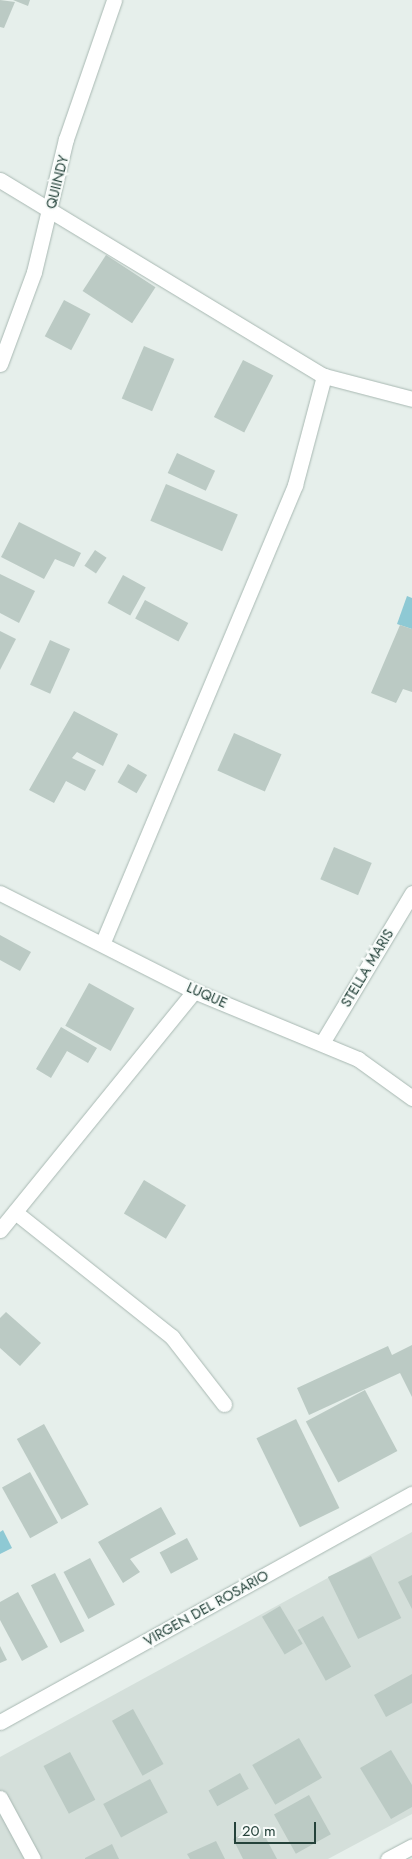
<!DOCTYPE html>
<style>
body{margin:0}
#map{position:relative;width:412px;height:1859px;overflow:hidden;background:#e6efeb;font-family:Jost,sans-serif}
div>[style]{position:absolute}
.built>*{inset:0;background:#d4dfda}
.water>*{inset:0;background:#8ec9d4}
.building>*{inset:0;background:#bbcac4;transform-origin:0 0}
.roads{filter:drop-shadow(0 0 1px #a8b8b2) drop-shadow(0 0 1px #a8b8b2)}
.minor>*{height:15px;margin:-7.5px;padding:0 7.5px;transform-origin:7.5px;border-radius:7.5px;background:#fff}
span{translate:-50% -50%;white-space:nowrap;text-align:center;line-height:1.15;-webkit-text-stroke:4px #f7fbf9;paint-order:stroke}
.street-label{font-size:14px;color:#24423a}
.scale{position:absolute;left:234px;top:1822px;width:82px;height:22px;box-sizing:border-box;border:2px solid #24423a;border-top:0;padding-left:6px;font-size:15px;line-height:18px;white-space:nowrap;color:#24423a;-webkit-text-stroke:4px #f7fbf9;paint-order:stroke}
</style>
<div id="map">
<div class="built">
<i style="clip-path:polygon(412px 1532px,412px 1814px,328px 1859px,0 1859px,0 1757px)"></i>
</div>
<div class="water">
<i style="clip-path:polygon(407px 596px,412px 598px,412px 629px,397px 624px)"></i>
<i style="clip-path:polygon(3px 1530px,12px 1548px,0 1554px,0 1532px)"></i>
</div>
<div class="building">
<i style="clip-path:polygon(0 0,15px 2px,4px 28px,0 27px)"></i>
<i style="clip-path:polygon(13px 0,30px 0,28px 6px)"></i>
<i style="left:106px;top:255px;width:59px;height:43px;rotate:33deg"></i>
<i style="left:64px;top:300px;width:30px;height:41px;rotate:28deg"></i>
<i style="left:144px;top:346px;width:33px;height:57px;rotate:23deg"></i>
<i style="left:243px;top:360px;width:34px;height:64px;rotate:27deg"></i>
<i style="left:177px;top:453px;width:42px;height:22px;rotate:25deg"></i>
<i style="left:166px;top:484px;width:78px;height:40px;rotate:23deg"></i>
<i style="clip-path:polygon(19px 522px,81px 553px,74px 567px,55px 559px,44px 579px,1px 557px)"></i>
<i style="left:95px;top:550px;width:14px;height:19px;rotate:34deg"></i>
<i style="clip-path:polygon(0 574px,35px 591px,19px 623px,0 613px)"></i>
<i style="left:123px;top:575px;width:26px;height:32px;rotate:29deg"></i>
<i style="left:145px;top:600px;width:49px;height:21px;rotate:28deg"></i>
<i style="clip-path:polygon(400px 625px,412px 629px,412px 692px,403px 689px,396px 703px,371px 693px)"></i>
<i style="clip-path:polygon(0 631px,16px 639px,0 670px)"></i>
<i style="left:50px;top:640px;width:22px;height:49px;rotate:24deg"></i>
<i style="clip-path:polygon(74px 711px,118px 734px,103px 766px,77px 752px,72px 758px,96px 770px,85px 791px,66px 781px,54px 803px,29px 790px)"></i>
<i style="left:234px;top:733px;width:52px;height:41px;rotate:24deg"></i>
<i style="left:128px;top:764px;width:22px;height:21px;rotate:30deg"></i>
<i style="left:334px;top:847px;width:41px;height:35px;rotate:23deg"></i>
<i style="clip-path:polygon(0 935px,31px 952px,20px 971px,0 960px)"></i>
<i style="left:89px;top:983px;width:52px;height:49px;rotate:29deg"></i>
<i style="clip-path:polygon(61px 1027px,97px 1048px,88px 1063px,67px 1051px,51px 1078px,36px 1069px)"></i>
<i style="left:144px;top:1180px;width:49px;height:39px;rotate:31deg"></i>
<i style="clip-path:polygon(6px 1312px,41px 1343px,20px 1366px,0 1348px,0 1318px)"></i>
<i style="clip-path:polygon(412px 1345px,412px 1397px,400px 1373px,309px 1415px,297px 1388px,388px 1346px,392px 1355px)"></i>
<i style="left:365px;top:1390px;width:69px;height:67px;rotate:62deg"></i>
<i style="left:296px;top:1419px;width:99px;height:44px;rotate:64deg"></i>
<i style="left:44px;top:1424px;width:92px;height:31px;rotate:61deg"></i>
<i style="left:30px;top:1472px;width:58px;height:32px;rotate:61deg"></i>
<i style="clip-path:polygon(161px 1507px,176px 1534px,130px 1559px,140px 1572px,123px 1583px,98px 1542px)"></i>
<i style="left:187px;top:1538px;width:24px;height:31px;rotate:62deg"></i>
<i style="left:371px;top:1556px;width:69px;height:48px;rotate:64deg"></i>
<i style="left:90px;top:1558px;width:53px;height:30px;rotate:62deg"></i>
<i style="left:55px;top:1573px;width:65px;height:27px;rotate:63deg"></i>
<i style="clip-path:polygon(412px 1575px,412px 1609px,398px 1582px)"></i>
<i style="clip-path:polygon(18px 1592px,48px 1647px,22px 1661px,0 1620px,0 1602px)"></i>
<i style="left:280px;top:1606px;width:44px;height:21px;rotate:59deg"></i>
<i style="left:323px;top:1616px;width:58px;height:29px;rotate:61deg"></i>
<i style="clip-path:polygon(0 1646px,7px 1660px,0 1663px)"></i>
<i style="clip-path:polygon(412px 1674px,412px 1703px,386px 1717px,374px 1695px)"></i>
<i style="left:133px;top:1709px;width:63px;height:24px;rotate:61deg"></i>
<i style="left:299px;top:1738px;width:46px;height:54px;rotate:60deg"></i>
<i style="clip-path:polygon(391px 1750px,412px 1785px,412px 1807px,391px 1819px,360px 1768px)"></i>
<i style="left:70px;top:1752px;width:54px;height:30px;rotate:62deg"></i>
<i style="left:240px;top:1773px;width:18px;height:36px;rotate:61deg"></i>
<i style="left:150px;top:1779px;width:38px;height:53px;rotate:62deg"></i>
<i style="left:309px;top:1795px;width:45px;height:40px;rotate:61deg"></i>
<i style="clip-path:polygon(259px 1825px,277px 1859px,243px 1859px,233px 1839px)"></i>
<i style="clip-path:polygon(216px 1841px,225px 1859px,190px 1859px,187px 1854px)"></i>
<i style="clip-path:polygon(112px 1844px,119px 1859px,85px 1859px,85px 1858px)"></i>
</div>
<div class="roads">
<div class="minor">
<i style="left:0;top:180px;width:379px;rotate:31.2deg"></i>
<i style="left:324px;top:376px;width:91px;rotate:14.6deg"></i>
<i style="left:0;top:364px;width:98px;rotate:-69.7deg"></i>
<i style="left:34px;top:272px;width:137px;rotate:-76.5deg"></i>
<i style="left:66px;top:139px;width:147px;rotate:-70.9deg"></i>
<i style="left:0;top:893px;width:217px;rotate:26.8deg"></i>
<i style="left:194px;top:991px;width:178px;rotate:22.5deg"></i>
<i style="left:358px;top:1059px;width:67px;rotate:35.8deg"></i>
<i style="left:103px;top:942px;width:496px;rotate:-67.2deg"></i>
<i style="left:295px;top:485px;width:113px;rotate:-75.1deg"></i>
<i style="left:322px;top:1043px;width:175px;rotate:-59deg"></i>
<i style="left:15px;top:1212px;width:201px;rotate:38.5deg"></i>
<i style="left:172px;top:1337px;width:85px;rotate:52.2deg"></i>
<i style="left:0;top:1230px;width:308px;rotate:-50.9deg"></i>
<i style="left:0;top:1722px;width:471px;rotate:-29deg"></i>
<i style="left:0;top:1798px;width:69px;rotate:61.6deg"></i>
<i style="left:388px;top:1859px;width:27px;rotate:-28deg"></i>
</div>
</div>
<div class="street-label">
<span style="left:57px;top:182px;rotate:-76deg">QUIINDY</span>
<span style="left:367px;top:968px;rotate:-59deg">STELLA MARIS</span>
<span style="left:207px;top:995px;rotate:24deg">LUQUE</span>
<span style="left:206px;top:1608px;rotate:-29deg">VIRGEN DEL ROSARIO</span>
</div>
<div class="scale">20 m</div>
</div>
